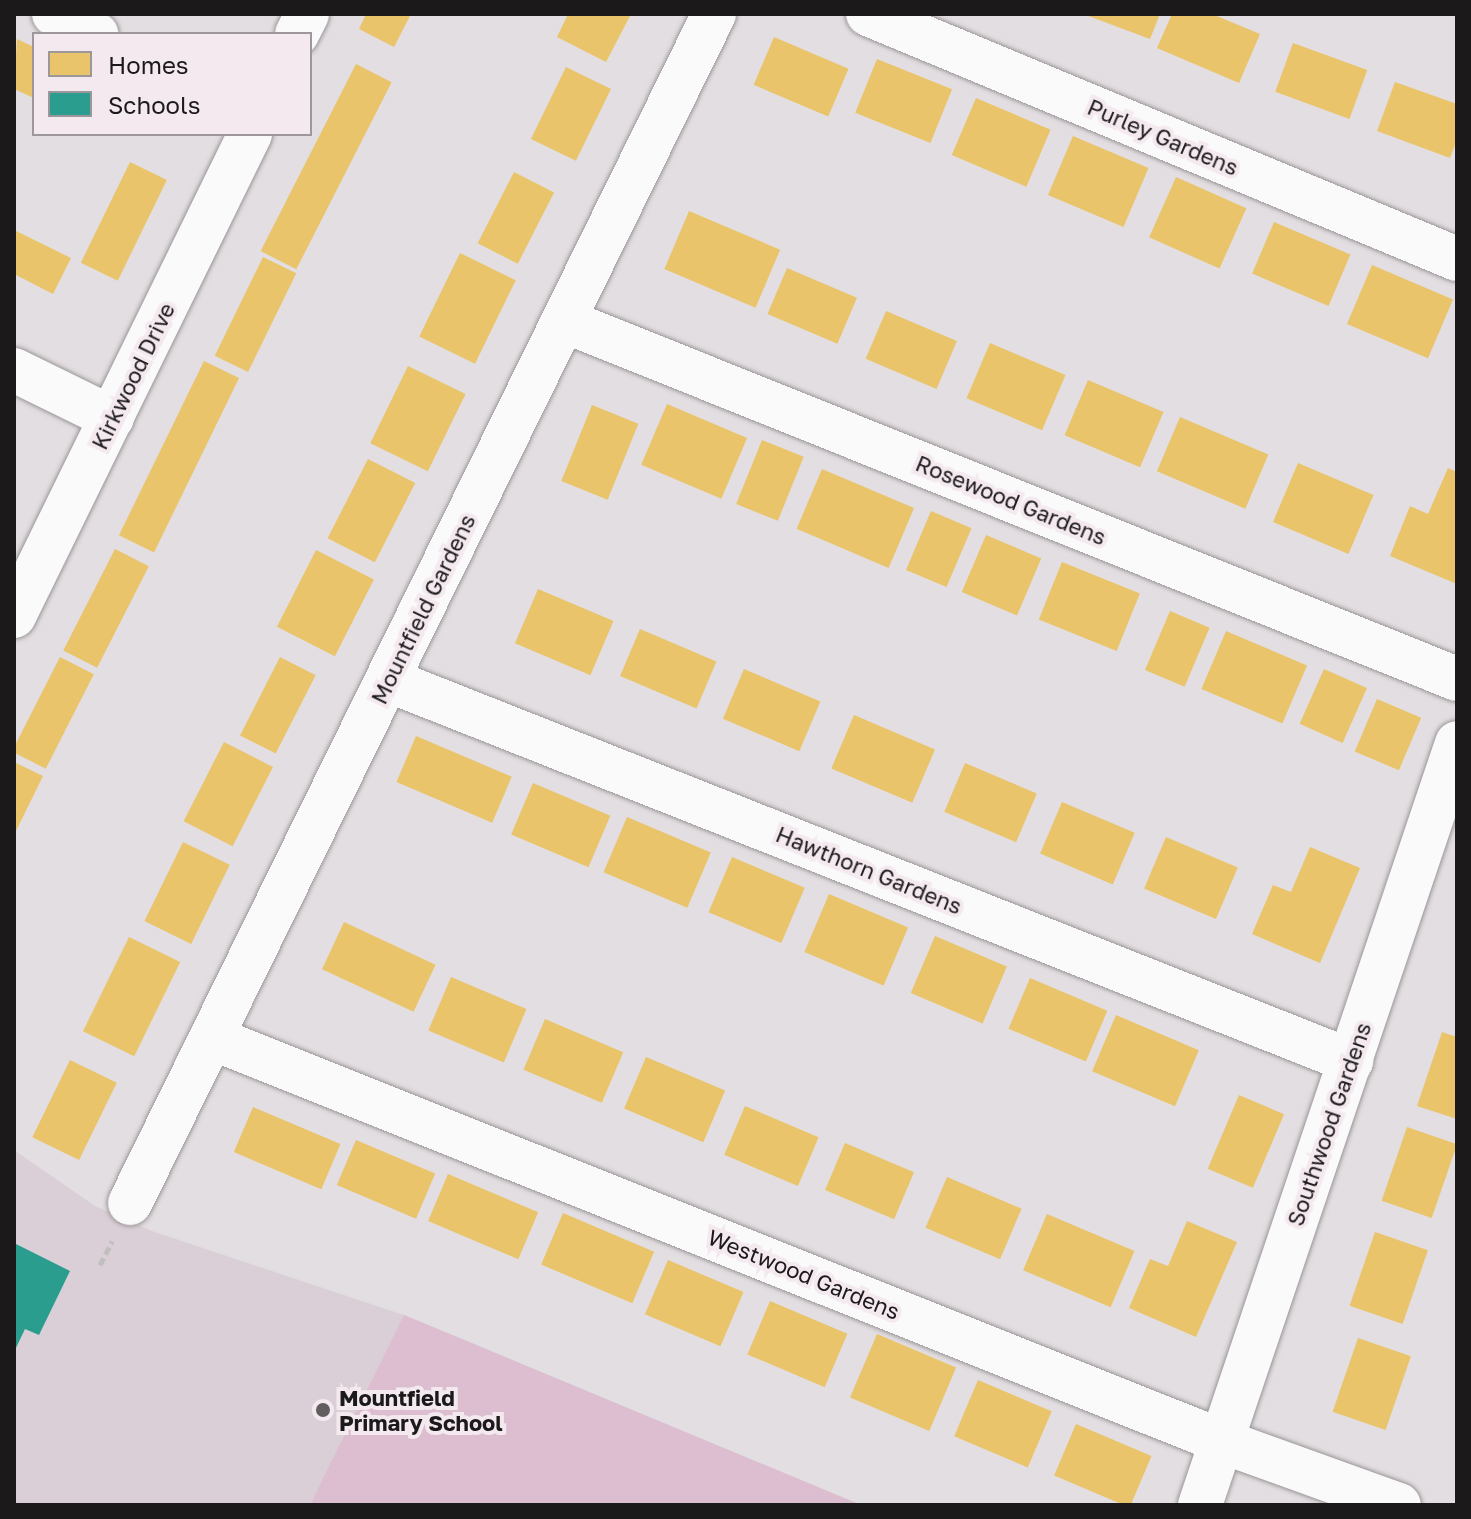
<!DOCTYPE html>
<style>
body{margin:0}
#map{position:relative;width:1471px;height:1519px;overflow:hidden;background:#e3dee1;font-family:"Golos Text",sans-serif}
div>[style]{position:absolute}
.built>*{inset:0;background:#dacfd6}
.green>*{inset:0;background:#dcbed0}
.homes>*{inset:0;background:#e9c46a;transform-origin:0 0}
.schools>*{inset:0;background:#2a9d8f}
.path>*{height:5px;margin-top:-2.5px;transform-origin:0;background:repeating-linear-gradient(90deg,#c1c0c0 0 8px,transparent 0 12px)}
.roads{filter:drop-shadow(0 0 2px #9a9698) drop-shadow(0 0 2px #9a9698)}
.minor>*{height:44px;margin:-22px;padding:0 22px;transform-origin:22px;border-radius:22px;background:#fbfafa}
.dots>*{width:22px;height:22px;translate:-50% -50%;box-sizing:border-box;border:4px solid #f3e9ef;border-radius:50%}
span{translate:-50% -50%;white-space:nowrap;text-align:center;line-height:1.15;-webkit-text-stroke:8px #f3e9ef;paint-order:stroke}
.street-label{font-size:22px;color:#1c191b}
.poi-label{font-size:22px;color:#1c191b;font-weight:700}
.left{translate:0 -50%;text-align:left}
.frame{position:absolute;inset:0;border:16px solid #1c191b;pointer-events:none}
.legend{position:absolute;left:32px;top:32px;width:280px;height:104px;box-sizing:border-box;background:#f3e9ef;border:2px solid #9d969a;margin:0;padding:10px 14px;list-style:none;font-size:24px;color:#1c191b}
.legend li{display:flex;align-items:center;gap:16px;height:40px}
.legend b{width:40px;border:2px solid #9d969a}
</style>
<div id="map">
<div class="built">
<i style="clip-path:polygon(14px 1150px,95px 1206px,152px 1231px,404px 1315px,861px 1505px,14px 1505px)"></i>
</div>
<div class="green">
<i style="clip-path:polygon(404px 1315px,861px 1505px,310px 1505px)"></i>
</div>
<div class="homes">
<i style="clip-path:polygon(366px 14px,411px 14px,394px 47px,359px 29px)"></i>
<i style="clip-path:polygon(568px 14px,631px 14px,606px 62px,557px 37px)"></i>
<i style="clip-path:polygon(1083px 14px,1160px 14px,1150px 39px)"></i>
<i style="clip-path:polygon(1172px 14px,1212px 14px,1260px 34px,1239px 83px,1157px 48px)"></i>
<i style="left:774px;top:37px;width:81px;height:52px;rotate:23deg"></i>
<i style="clip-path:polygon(17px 39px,34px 47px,34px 98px,14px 89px)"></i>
<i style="left:1293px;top:43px;width:79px;height:52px;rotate:20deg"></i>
<i style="left:877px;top:59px;width:81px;height:58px;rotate:22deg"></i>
<i style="left:356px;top:64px;width:40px;height:210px;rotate:27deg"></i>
<i style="left:566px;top:67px;width:50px;height:80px;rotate:26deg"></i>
<i style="clip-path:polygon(1395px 82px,1457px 104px,1457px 140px,1450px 158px,1377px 131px)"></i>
<i style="left:976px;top:98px;width:81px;height:62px;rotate:23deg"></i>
<i style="left:1073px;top:136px;width:82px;height:64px;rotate:23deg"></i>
<i style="left:130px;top:162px;width:41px;height:112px;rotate:26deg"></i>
<i style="left:514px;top:172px;width:45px;height:80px;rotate:27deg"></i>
<i style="left:1176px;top:177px;width:77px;height:66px;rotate:24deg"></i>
<i style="left:689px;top:211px;width:99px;height:63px;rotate:23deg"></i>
<i style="left:1274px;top:222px;width:83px;height:56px;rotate:23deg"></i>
<i style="clip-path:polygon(14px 230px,71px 258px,53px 294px,14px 274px)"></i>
<i style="left:460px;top:253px;width:62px;height:93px;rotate:26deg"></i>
<i style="left:263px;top:257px;width:37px;height:110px;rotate:26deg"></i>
<i style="left:1372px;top:265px;width:88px;height:64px;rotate:23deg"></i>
<i style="left:787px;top:268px;width:76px;height:50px;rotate:23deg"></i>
<i style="left:886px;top:311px;width:77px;height:52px;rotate:23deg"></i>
<i style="left:990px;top:343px;width:82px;height:60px;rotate:23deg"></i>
<i style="left:204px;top:361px;width:39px;height:194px;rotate:26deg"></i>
<i style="left:408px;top:366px;width:64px;height:86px;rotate:26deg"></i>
<i style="left:1088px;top:380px;width:82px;height:60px;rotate:23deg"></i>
<i style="left:667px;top:404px;width:87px;height:66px;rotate:23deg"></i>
<i style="left:592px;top:405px;width:50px;height:82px;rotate:22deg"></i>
<i style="left:1180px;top:417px;width:96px;height:59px;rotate:23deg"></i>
<i style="left:762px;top:440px;width:45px;height:69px;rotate:22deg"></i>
<i style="left:368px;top:459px;width:53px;height:89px;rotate:27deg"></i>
<i style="left:1298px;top:463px;width:82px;height:64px;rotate:23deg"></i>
<i style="clip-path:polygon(1448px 468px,1457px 472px,1457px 584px,1390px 556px,1410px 506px,1428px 514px)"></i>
<i style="left:822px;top:469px;width:100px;height:65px;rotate:23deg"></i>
<i style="left:931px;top:511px;width:44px;height:64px;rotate:23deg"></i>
<i style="left:986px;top:535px;width:60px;height:62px;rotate:23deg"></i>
<i style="left:115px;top:549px;width:38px;height:114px;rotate:27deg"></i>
<i style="left:316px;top:550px;width:65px;height:86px;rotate:27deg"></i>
<i style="left:1062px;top:562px;width:84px;height:62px;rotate:22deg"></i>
<i style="left:538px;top:589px;width:82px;height:59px;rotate:23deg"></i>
<i style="left:1170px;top:611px;width:43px;height:64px;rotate:23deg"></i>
<i style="left:640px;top:629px;width:83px;height:51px;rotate:23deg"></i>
<i style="left:1226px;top:631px;width:88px;height:63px;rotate:23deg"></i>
<i style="left:60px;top:657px;width:38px;height:106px;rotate:27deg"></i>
<i style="left:280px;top:657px;width:40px;height:88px;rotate:27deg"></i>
<i style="left:744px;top:669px;width:83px;height:54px;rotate:23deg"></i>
<i style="left:1324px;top:669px;width:47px;height:60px;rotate:24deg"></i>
<i style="left:1377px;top:699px;width:48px;height:57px;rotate:23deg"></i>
<i style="left:854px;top:715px;width:88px;height:58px;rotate:23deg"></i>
<i style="left:416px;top:736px;width:104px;height:50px;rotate:23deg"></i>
<i style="left:224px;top:742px;width:55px;height:89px;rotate:27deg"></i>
<i style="clip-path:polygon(14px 762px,43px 776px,14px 835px)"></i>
<i style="left:965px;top:763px;width:78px;height:53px;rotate:23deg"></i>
<i style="left:533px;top:783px;width:84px;height:56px;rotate:23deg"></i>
<i style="left:1062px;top:802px;width:79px;height:56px;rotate:23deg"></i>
<i style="left:627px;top:817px;width:91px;height:60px;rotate:23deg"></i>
<i style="left:1166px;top:837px;width:78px;height:56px;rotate:23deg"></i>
<i style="left:183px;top:842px;width:52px;height:88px;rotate:26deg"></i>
<i style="clip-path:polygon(1310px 847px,1360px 868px,1320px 963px,1252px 934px,1273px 885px,1291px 892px)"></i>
<i style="left:732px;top:857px;width:79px;height:60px;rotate:23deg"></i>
<i style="left:829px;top:894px;width:86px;height:63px;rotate:23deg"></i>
<i style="left:344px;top:922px;width:101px;height:52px;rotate:25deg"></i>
<i style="left:935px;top:936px;width:78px;height:62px;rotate:23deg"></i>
<i style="left:129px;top:937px;width:57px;height:105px;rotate:26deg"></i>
<i style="left:451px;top:977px;width:82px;height:58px;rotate:23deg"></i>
<i style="left:1030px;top:978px;width:84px;height:55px;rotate:23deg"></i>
<i style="left:1116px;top:1015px;width:90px;height:61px;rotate:23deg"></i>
<i style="left:545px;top:1019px;width:85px;height:55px;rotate:23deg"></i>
<i style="clip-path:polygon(1442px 1032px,1457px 1037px,1457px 1119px,1417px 1106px)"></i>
<i style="left:646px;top:1057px;width:86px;height:56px;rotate:23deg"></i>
<i style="left:70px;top:1060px;width:52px;height:86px;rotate:26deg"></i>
<i style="left:1239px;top:1095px;width:49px;height:80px;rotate:23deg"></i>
<i style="left:745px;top:1106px;width:80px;height:53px;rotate:23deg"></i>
<i style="left:253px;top:1107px;width:95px;height:49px;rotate:23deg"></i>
<i style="left:1407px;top:1127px;width:53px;height:78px;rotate:19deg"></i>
<i style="left:356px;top:1140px;width:86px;height:49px;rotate:23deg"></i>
<i style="left:845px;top:1143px;width:75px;height:51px;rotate:23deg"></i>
<i style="left:448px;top:1174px;width:98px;height:51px;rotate:23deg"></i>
<i style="left:947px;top:1177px;width:81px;height:55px;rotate:23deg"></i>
<i style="left:563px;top:1213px;width:99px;height:56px;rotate:23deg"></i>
<i style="left:1047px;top:1214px;width:95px;height:61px;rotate:23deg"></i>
<i style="clip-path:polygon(1187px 1221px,1237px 1242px,1196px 1337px,1129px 1308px,1150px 1259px,1168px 1266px)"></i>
<i style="left:1375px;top:1232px;width:56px;height:78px;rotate:19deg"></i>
<i style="left:668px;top:1260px;width:82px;height:59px;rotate:23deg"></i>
<i style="left:770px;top:1301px;width:84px;height:58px;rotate:23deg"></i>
<i style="left:877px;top:1334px;width:86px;height:69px;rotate:23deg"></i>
<i style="left:1358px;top:1338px;width:56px;height:78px;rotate:19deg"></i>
<i style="left:978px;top:1380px;width:80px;height:61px;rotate:23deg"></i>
<i style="left:1076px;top:1424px;width:82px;height:56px;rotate:23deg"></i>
</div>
<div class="schools">
<i style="clip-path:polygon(14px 1243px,70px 1271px,39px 1335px,25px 1329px,14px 1352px)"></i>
</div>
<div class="path">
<i style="left:100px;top:1265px;width:27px;rotate:-63deg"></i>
</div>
<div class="roads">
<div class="minor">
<i style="left:54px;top:14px;width:47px;rotate:25.5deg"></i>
<i style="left:868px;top:14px;width:638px;rotate:22.59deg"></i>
<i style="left:297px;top:34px;width:22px;rotate:-63deg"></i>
<i style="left:565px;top:321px;width:961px;rotate:21.87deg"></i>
<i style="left:14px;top:370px;width:109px;rotate:26.1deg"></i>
<i style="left:14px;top:616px;width:537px;rotate:-63.91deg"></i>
<i style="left:388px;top:680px;width:1036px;rotate:21.59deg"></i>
<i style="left:212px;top:1038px;width:1087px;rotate:21.77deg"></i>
<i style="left:1221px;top:1441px;width:189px;rotate:19.8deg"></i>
<i style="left:130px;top:1203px;width:1325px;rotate:-63.84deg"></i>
<i style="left:1200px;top:1505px;width:804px;rotate:-71.36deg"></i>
</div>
</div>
<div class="dots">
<i style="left:323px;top:1410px;background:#625e60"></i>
</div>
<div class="street-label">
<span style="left:1163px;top:137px;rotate:23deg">Purley Gardens</span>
<span style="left:133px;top:376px;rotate:-64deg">Kirkwood Drive</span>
<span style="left:1011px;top:500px;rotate:22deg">Rosewood Gardens</span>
<span style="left:423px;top:609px;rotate:-64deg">Mountfield Gardens</span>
<span style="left:869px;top:870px;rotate:22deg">Hawthorn Gardens</span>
<span style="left:1329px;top:1124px;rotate:-71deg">Southwood Gardens</span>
<span style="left:804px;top:1274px;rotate:22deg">Westwood Gardens</span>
</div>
<div class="poi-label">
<span class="left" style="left:339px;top:1410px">Mountfield<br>Primary School</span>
</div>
<div class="frame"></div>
<ul class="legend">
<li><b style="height:22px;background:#e9c46a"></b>Homes</li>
<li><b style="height:22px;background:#2a9d8f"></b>Schools</li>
</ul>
</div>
